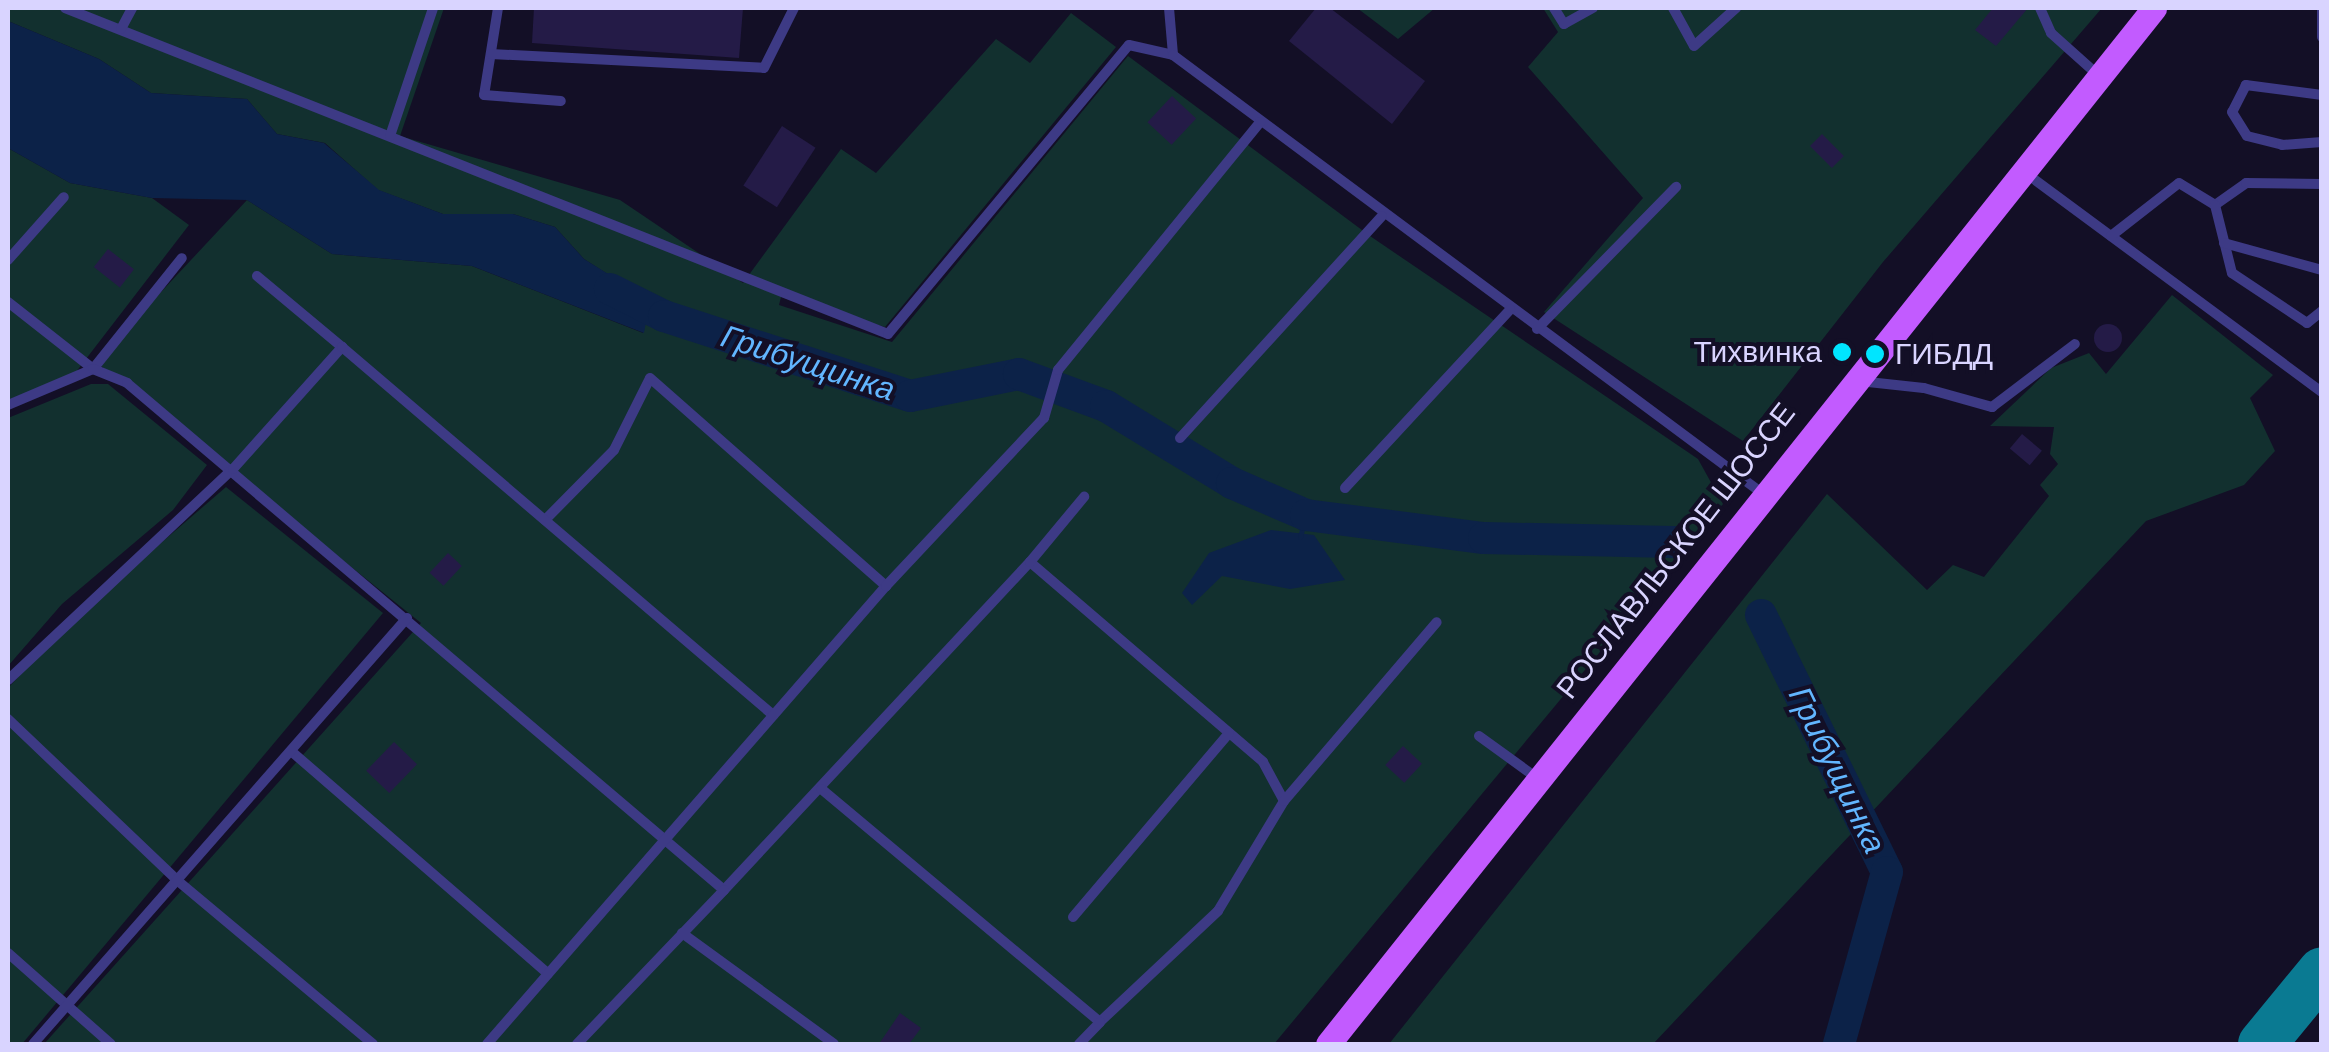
<!DOCTYPE html>
<meta charset="utf-8">
<style>
body{margin:0}
#map{position:relative;width:2329px;height:1052px;overflow:hidden;background:#130f26;font-family:"DM Sans",sans-serif}
div>[style]{position:absolute}
.green>*{inset:0;background:#12302f}
.water>*{inset:0;background:#0c2248}
.stream>*{height:5px;margin:-2.5px;padding:0 2.5px;transform-origin:2.5px;border-radius:2.5px;background:#0c2248}
.river>*{height:32px;margin:-16px;padding:0 16px;transform-origin:16px;border-radius:16px;background:#0c2248}
.taxiway>*{height:48px;margin:-24px;padding:0 24px;transform-origin:24px;border-radius:24px;background:#0a7a92}
.building>*{inset:0;background:#241b47;transform-origin:0 0}
.round{border-radius:50%}
.lane>*{height:10px;margin:-5px;padding:0 5px;transform-origin:5px;border-radius:5px;background:#3d3a85}
.primary>*{height:25px;margin:-12.5px;padding:0 12.5px;transform-origin:12.5px;border-radius:12.5px;background:#c25bff}
.dots>*{width:28px;height:28px;translate:-50% -50%;box-sizing:border-box;border:5px solid #130f26;border-radius:50%}
span{translate:-50% -50%;white-space:nowrap;text-align:center;line-height:1.15;-webkit-text-stroke:8px #130f26;paint-order:stroke}
.poi-label{font-size:30px;color:#d9d4ff}
.right{translate:-100% -50%;text-align:right}
.left{translate:0 -50%;text-align:left}
.street-label{font-size:30px;color:#d9d4ff}
.water-label{font-size:32px;color:#62b6ff;font-style:italic}
.frame{position:absolute;inset:0;border:10px solid #d9d4ff;pointer-events:none}
</style>
<div id="map">
<div class="green">
<i style="clip-path:polygon(8px 8px,444px 8px,400px 136px,620px 200px,743px 283px,841px 149px,876px 173px,996px 39px,1030px 63px,1071px 13px,1116px 47px,885px 327px,781px 297px,779px 305px,892px 342px,1128px 56px,1370px 236px,1698px 459px,1723px 504px,1274px 1044px,44px 1044px,421px 623px,101px 366px,149px 305px,247px 200px,332px 254px,472px 266px,643px 333px,650px 301px,584px 259px,555px 227px,513px 214px,443px 214px,378px 190px,325px 143px,277px 134px,247px 99px,151px 93px,99px 59px,8px 21px)"></i>
<i style="clip-path:polygon(1357px 8px,1435px 8px,1398px 39px)"></i>
<i style="clip-path:polygon(1543px 8px,2102px 8px,1883px 262px,1743px 441px,1544px 312px,1643px 198px,1528px 67px,1558px 32px)"></i>
<i style="clip-path:polygon(8px 148px,70px 183px,152px 198px,189px 225px,76px 372px,8px 402px)"></i>
<i style="clip-path:polygon(2172px 295px,2273px 375px,2250px 398px,2275px 451px,2244px 485px,2146px 521px,1653px 1044px,1389px 1044px,1827px 494px,1927px 590px,1953px 565px,1984px 577px,2049px 496px,2040px 485px,2058px 464px,2050px 454px,2054px 427px,1990px 426px,2051px 368px,2089px 353px,2106px 374px)"></i>
<i style="clip-path:polygon(91px 384px,108px 384px,207px 465px,173px 510px,62px 604px,8px 666px,8px 418px)"></i>
<i style="clip-path:polygon(226px 487px,383px 613px,22px 1044px,8px 1044px,8px 688px,75px 617px)"></i>
</div>
<div class="water">
<i style="clip-path:polygon(8px 21px,99px 59px,151px 93px,247px 99px,277px 134px,324px 143px,379px 190px,443px 214px,513px 214px,555px 227px,584px 259px,650px 300px,644px 333px,472px 266px,332px 254px,247px 200px,152px 198px,70px 183px,8px 148px)"></i>
<i style="clip-path:polygon(1271px 530px,1314px 535px,1345px 580px,1290px 589px,1222px 576px,1192px 605px,1182px 593px,1209px 553px)"></i>
</div>
<div class="stream">
<i style="left:1300px;top:537px;width:23px;rotate:-75deg"></i>
</div>
<div class="river">
<i style="left:610px;top:289px;width:60px;rotate:26.6deg"></i>
<i style="left:664px;top:316px;width:259px;rotate:18deg"></i>
<i style="left:910px;top:396px;width:111px;rotate:-11.4deg"></i>
<i style="left:1019px;top:374px;width:93px;rotate:20.2deg"></i>
<i style="left:1106px;top:406px;width:148px;rotate:31.4deg"></i>
<i style="left:1232px;top:483px;width:81px;rotate:23.4deg"></i>
<i style="left:1306px;top:515px;width:179px;rotate:7.4deg"></i>
<i style="left:1484px;top:538px;width:189px;rotate:1.2deg"></i>
<i style="left:1761px;top:615px;width:286px;rotate:63.9deg"></i>
<i style="left:1887px;top:872px;width:179px;rotate:105.6deg"></i>
</div>
<div class="taxiway">
<i style="left:2262px;top:1044px;width:94px;rotate:-50.6deg"></i>
</div>
<div class="building">
<i style="clip-path:polygon(534px 8px,743px 8px,739px 58px,532px 43px)"></i>
<i style="clip-path:polygon(1316px 8px,1330px 8px,1425px 81px,1392px 124px,1289px 41px)"></i>
<i style="clip-path:polygon(1993px 8px,2028px 8px,1996px 46px,1975px 30px)"></i>
<i style="left:1172px;top:96px;width:33px;height:36px;rotate:43deg"></i>
<i style="left:782px;top:126px;width:40px;height:71px;rotate:33deg"></i>
<i style="left:1822px;top:134px;width:31px;height:17px;rotate:45deg"></i>
<i style="left:108px;top:249px;width:33px;height:23px;rotate:38deg"></i>
<i class="round" style="left:2094px;top:324px;width:28px;height:28px"></i>
<i style="left:2022px;top:434px;width:26px;height:19px;rotate:40deg"></i>
<i style="left:448px;top:553px;width:19px;height:27px;rotate:43deg"></i>
<i style="left:394px;top:742px;width:32px;height:40px;rotate:44deg"></i>
<i style="left:1403px;top:746px;width:26px;height:26px;rotate:43deg"></i>
<i style="clip-path:polygon(900px 1013px,921px 1028px,909px 1044px,879px 1044px)"></i>
</div>
<div class="lane">
<i style="left:65px;top:8px;width:885px;rotate:21.61deg"></i>
<i style="left:888px;top:334px;width:376px;rotate:-50.2deg"></i>
<i style="left:1129px;top:45px;width:45px;rotate:12.8deg"></i>
<i style="left:498px;top:8px;width:88px;rotate:99.1deg"></i>
<i style="left:484px;top:95px;width:77px;rotate:4.5deg"></i>
<i style="left:1169px;top:8px;width:47px;rotate:85.1deg"></i>
<i style="left:1173px;top:55px;width:734px;rotate:36.64deg"></i>
<i style="left:1554px;top:8px;width:19px;rotate:58deg"></i>
<i style="left:1564px;top:24px;width:33px;rotate:-29deg"></i>
<i style="left:1673px;top:8px;width:43px;rotate:61.1deg"></i>
<i style="left:1694px;top:46px;width:57px;rotate:-42.1deg"></i>
<i style="left:2040px;top:8px;width:27px;rotate:66deg"></i>
<i style="left:2051px;top:33px;width:63px;rotate:41.8deg"></i>
<i style="left:2322px;top:10px;width:27px;rotate:90deg"></i>
<i style="left:121px;top:29px;width:24px;rotate:-62deg"></i>
<i style="left:491px;top:54px;width:273px;rotate:2.9deg"></i>
<i style="left:764px;top:68px;width:67px;rotate:-63.4deg"></i>
<i style="left:2322px;top:95px;width:77px;rotate:-172.5deg"></i>
<i style="left:2246px;top:85px;width:30px;rotate:117deg"></i>
<i style="left:2232px;top:112px;width:28px;rotate:58deg"></i>
<i style="left:2247px;top:136px;width:36px;rotate:14deg"></i>
<i style="left:2282px;top:145px;width:40px;rotate:-4.3deg"></i>
<i style="left:390px;top:136px;width:135px;rotate:-71.4deg"></i>
<i style="left:2023px;top:171px;width:372px;rotate:36.5deg"></i>
<i style="left:2215px;top:205px;width:38px;rotate:-35deg"></i>
<i style="left:2246px;top:183px;width:76px;rotate:0.8deg"></i>
<i style="left:2111px;top:236px;width:86px;rotate:-37.9deg"></i>
<i style="left:2179px;top:183px;width:42px;rotate:31.4deg"></i>
<i style="left:2215px;top:205px;width:70px;rotate:76deg"></i>
<i style="left:2232px;top:273px;width:90px;rotate:33.7deg"></i>
<i style="left:2307px;top:323px;width:19px;rotate:-39deg"></i>
<i style="left:2224px;top:243px;width:102px;rotate:15.4deg"></i>
<i style="left:8px;top:260px;width:84px;rotate:-48.4deg"></i>
<i style="left:257px;top:276px;width:111px;rotate:39.9deg"></i>
<i style="left:8px;top:302px;width:108px;rotate:38.2deg"></i>
<i style="left:93px;top:369px;width:142px;rotate:-51.3deg"></i>
<i style="left:1537px;top:329px;width:199px;rotate:-45.6deg"></i>
<i style="left:1859px;top:381px;width:65px;rotate:6.1deg"></i>
<i style="left:1924px;top:388px;width:71px;rotate:15.6deg"></i>
<i style="left:1992px;top:407px;width:104px;rotate:-37.2deg"></i>
<i style="left:8px;top:405px;width:92px;rotate:-23deg"></i>
<i style="left:93px;top:369px;width:37px;rotate:22deg"></i>
<i style="left:127px;top:383px;width:783px;rotate:40.34deg"></i>
<i style="left:724px;top:890px;width:449px;rotate:-47deg"></i>
<i style="left:1030px;top:562px;width:307px;rotate:40.6deg"></i>
<i style="left:1263px;top:762px;width:44px;rotate:61.7deg"></i>
<i style="left:1284px;top:801px;width:128px;rotate:121deg"></i>
<i style="left:1218px;top:911px;width:162px;rotate:136.8deg"></i>
<i style="left:1100px;top:1022px;width:363px;rotate:-140.1deg"></i>
<i style="left:1180px;top:438px;width:300px;rotate:-47.7deg"></i>
<i style="left:1345px;top:488px;width:243px;rotate:-47.2deg"></i>
<i style="left:545px;top:520px;width:98px;rotate:-45.4deg"></i>
<i style="left:614px;top:450px;width:80px;rotate:-63.4deg"></i>
<i style="left:650px;top:378px;width:315px;rotate:41.4deg"></i>
<i style="left:1030px;top:562px;width:85px;rotate:-50.3deg"></i>
<i style="left:8px;top:680px;width:308px;rotate:-43.2deg"></i>
<i style="left:233px;top:469px;width:164px;rotate:-48.2deg"></i>
<i style="left:342px;top:347px;width:567px;rotate:40.49deg"></i>
<i style="left:8px;top:719px;width:235px;rotate:43.6deg"></i>
<i style="left:178px;top:881px;width:254px;rotate:39.9deg"></i>
<i style="left:1479px;top:736px;width:72px;rotate:35.9deg"></i>
<i style="left:291px;top:751px;width:340px;rotate:40.9deg"></i>
<i style="left:1284px;top:801px;width:235px;rotate:-49.5deg"></i>
<i style="left:1073px;top:917px;width:241px;rotate:-49.7deg"></i>
<i style="left:682px;top:933px;width:188px;rotate:36.1deg"></i>
<i style="left:8px;top:953px;width:137px;rotate:41.5deg"></i>
<i style="left:33px;top:1044px;width:567px;rotate:-48.72deg"></i>
<i style="left:487px;top:1044px;width:607px;rotate:-48.94deg"></i>
<i style="left:886px;top:586px;width:231px;rotate:-46.8deg"></i>
<i style="left:1044px;top:418px;width:50px;rotate:-73.7deg"></i>
<i style="left:1058px;top:370px;width:320px;rotate:-50.8deg"></i>
<i style="left:577px;top:1044px;width:213px;rotate:-46.3deg"></i>
<i style="left:1079px;top:1044px;width:30px;rotate:-46deg"></i>
</div>
<div class="primary">
<i style="left:1328px;top:1044px;width:1325px;rotate:-51.43deg"></i>
</div>
<div class="dots">
<i style="left:1842px;top:352px;background:#00e5ff"></i>
<i style="left:1875px;top:354px;background:#00e5ff"></i>
</div>
<div class="poi-label">
<span class="right" style="left:1822px;top:352px">Тихвинка</span>
<span class="left" style="left:1895px;top:354px">ГИБДД</span>
</div>
<div class="street-label">
<span style="left:1676px;top:551px;rotate:-52deg">РОСЛАВЛЬСКОЕ ШОССЕ</span>
</div>
<div class="water-label">
<span style="left:808px;top:363px;rotate:18deg">Грибущинка</span>
<span style="left:1837px;top:770px;rotate:64deg">Грибущинка</span>
</div>
<div class="frame"></div>
</div>
